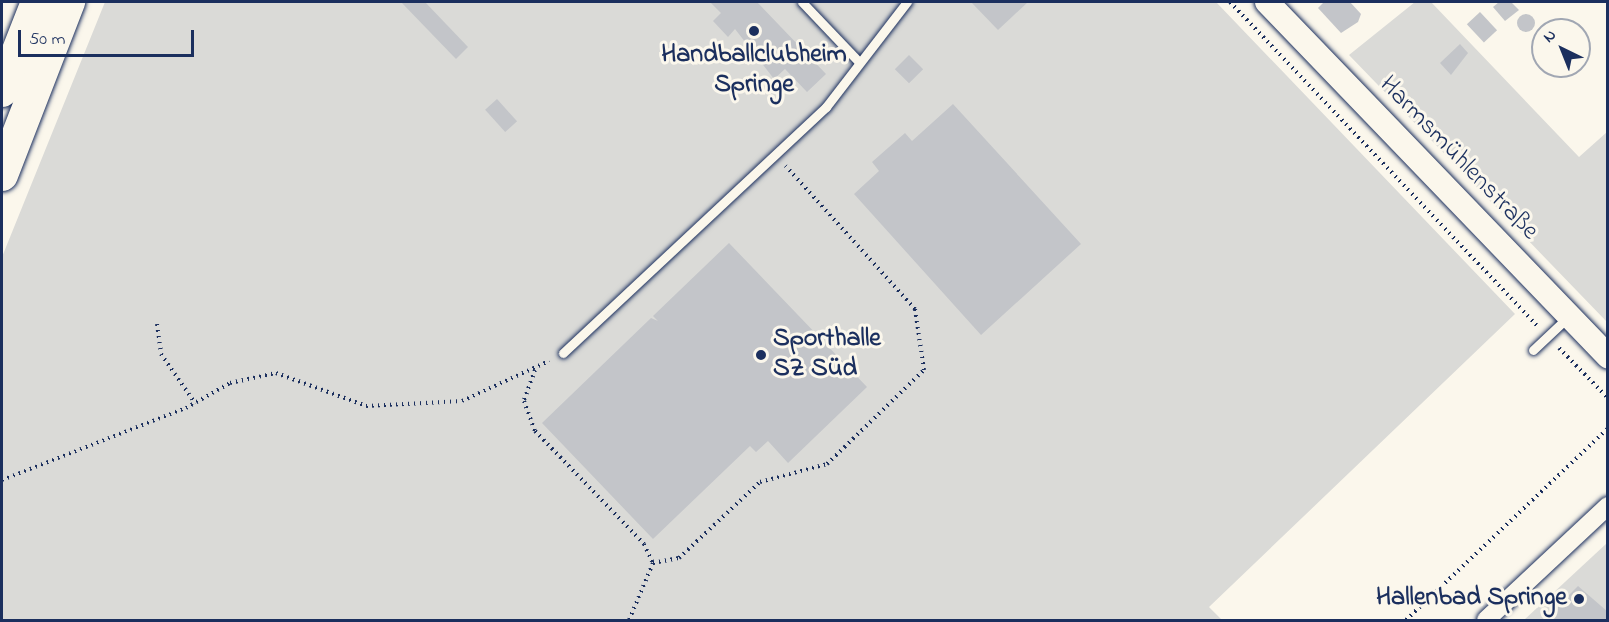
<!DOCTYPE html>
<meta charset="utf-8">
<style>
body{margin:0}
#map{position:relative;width:1609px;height:622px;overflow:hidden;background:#fbf7ec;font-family:"Indie Flower",sans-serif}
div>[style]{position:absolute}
.green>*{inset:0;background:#dadad7}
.building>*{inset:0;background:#c3c5c9;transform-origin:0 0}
.round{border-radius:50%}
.path>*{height:4px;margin-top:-2px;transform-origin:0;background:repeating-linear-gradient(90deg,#1b2f5e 0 1.5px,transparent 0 6px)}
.roads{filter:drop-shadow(0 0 2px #1b2f5e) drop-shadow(0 0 2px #1b2f5e)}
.service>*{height:9px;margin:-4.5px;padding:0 4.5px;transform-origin:4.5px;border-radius:4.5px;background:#fbf7ec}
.minor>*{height:18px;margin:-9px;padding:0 9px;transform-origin:9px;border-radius:9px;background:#fbf7ec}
.tertiary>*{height:24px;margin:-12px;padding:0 12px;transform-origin:12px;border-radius:12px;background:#fbf7ec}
.trunk>*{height:32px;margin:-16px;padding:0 16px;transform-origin:16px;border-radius:16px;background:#fbf7ec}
.dots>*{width:16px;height:16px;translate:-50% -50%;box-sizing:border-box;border:3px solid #fbf7ec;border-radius:50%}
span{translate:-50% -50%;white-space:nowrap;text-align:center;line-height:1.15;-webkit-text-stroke:6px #fbf7ec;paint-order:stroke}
.poi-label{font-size:26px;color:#1b2f5e;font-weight:700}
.left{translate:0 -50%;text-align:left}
.right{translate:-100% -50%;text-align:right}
.street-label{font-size:26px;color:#1b2f5e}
.frame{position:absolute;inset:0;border:3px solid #1b2f5e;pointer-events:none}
.north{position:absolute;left:1531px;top:18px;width:60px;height:60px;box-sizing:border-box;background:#fbf7ec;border:2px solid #a1a7b3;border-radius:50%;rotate:317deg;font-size:16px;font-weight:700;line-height:24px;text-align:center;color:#1b2f5e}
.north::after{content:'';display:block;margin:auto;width:21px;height:27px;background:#1b2f5e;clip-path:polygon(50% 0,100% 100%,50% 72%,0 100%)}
.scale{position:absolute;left:18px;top:30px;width:176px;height:27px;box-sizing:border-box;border:3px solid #1b2f5e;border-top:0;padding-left:8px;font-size:18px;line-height:21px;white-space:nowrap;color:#1b2f5e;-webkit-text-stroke:4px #fbf7ec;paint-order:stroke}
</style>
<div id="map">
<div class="green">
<i style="clip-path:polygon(105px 2px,1216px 2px,1515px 314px,1209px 607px,1222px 620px,2px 620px,2px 257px)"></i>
<i style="clip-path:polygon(1415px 2px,1431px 2px,1579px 157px,1607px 132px,1607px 322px,1349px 55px)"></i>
<i style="clip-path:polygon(1607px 543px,1607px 620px,1524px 620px)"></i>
</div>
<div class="building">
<i style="clip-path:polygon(401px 2px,425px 2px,468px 47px,456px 59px)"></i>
<i style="clip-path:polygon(710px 2px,757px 2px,826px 74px,807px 92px,785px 69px,774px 79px,735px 29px,728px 37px,713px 21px,721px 13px)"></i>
<i style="clip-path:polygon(971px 2px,1028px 2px,998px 30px)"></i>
<i style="clip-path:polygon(1324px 2px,1350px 2px,1361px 14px,1358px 22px,1341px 33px,1318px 8px)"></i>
<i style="clip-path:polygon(1499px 2px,1511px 2px,1519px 10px,1505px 21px,1493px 7px)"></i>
<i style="left:1480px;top:12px;width:25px;height:18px;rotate:47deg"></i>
<i class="round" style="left:1517px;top:14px;width:18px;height:18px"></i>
<i style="clip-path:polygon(1460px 44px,1468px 53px,1451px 75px,1440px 63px)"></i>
<i style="left:909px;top:55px;width:20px;height:20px;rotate:45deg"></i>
<i style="left:497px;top:99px;width:30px;height:16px;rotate:48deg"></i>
<i style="clip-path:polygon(953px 104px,1081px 244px,981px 335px,854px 194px,879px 171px,872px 162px,905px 133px,912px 141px)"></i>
<i style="clip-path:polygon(729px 243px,867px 387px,788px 463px,768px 441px,756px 452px,750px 446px,653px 539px,542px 423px,651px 318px,658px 321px,653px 316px)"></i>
<i style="clip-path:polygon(1578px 586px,1608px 612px,1608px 620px,1544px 620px)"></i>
</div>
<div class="path">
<i style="left:1230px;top:2px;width:446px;rotate:46.5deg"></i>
<i style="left:157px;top:324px;width:30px;rotate:82deg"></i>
<i style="left:161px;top:354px;width:60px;rotate:55.2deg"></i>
<i style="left:1559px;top:348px;width:70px;rotate:45.6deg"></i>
<i style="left:535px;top:370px;width:33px;rotate:110deg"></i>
<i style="left:524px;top:401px;width:32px;rotate:70deg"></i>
<i style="left:535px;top:431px;width:157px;rotate:46deg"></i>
<i style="left:644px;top:544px;width:21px;rotate:65deg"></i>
<i style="left:653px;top:563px;width:62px;rotate:112.8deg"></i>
<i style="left:2px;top:480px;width:198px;rotate:-21.4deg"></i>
<i style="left:186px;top:408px;width:51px;rotate:-29.6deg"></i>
<i style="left:230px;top:383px;width:47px;rotate:-12.3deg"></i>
<i style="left:276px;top:373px;width:96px;rotate:20.1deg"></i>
<i style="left:366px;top:406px;width:96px;rotate:-3deg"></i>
<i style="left:462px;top:401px;width:96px;rotate:-24.7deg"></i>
<i style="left:653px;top:563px;width:26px;rotate:-11deg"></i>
<i style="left:679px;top:558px;width:111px;rotate:-43.2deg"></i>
<i style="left:760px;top:482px;width:69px;rotate:-15deg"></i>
<i style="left:827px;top:464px;width:135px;rotate:-44.1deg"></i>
<i style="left:924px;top:370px;width:62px;rotate:-98.4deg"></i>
<i style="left:915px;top:309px;width:193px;rotate:-132.1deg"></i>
<i style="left:1406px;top:620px;width:279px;rotate:-43.5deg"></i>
</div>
<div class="roads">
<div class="service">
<i style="left:802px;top:2px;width:83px;rotate:46.5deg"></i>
<i style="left:1533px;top:350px;width:50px;rotate:-43.4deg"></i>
<i style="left:563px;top:353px;width:360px;rotate:-43.1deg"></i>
<i style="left:826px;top:107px;width:133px;rotate:-52.4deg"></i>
</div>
<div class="minor">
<i style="left:1486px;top:620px;width:167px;rotate:-43.1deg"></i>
</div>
<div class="tertiary">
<i style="left:1267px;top:2px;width:492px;rotate:46.1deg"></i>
</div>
<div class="trunk">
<i style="left:2px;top:91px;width:96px;rotate:-68.5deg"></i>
<i style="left:2px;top:175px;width:186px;rotate:-68.8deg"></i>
</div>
</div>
<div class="dots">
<i style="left:754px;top:31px;background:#1b2f5e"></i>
<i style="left:761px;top:355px;background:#1b2f5e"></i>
<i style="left:1579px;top:599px;background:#1b2f5e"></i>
</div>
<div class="poi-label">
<span style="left:754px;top:71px">Handballclubheim<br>Springe</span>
<span class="left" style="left:773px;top:355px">Sporthalle<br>SZ Süd</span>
<span class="right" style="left:1567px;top:599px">Hallenbad Springe</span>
</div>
<div class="street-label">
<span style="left:1458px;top:159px;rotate:46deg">Harmsmühlenstraße</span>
</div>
<div class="frame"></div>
<div class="north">N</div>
<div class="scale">50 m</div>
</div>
